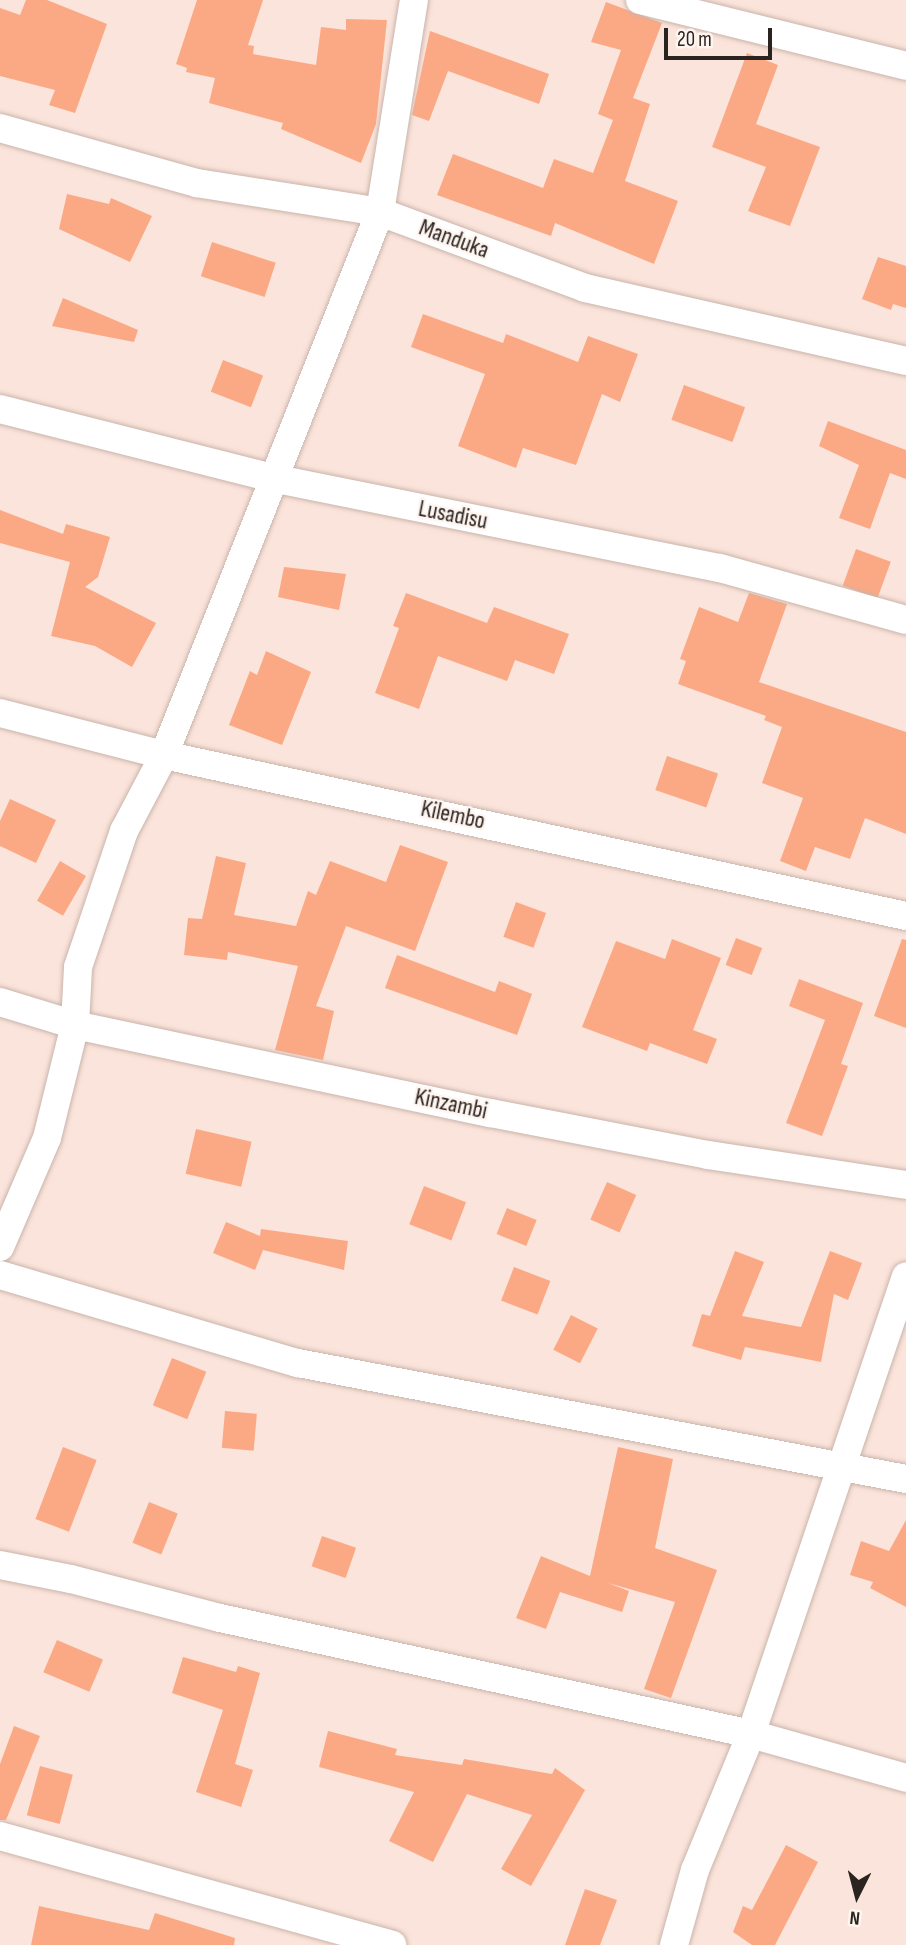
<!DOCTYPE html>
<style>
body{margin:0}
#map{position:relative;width:906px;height:1945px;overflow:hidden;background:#fbe4db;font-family:"Sofia Sans Condensed",sans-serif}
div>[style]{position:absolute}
.building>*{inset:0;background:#fba984;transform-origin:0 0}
.roads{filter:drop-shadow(0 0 2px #c9b4ab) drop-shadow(0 0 2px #c9b4ab)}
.minor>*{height:28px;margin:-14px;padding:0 14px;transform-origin:14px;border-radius:14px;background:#fff}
span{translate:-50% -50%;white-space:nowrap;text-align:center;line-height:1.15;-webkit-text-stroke:5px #fef5f1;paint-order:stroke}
.street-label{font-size:24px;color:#2b231f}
.north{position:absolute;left:822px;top:1861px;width:70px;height:70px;-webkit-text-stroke:5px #fef5f1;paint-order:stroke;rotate:186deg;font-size:19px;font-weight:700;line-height:28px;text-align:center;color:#2b231f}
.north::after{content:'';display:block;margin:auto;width:24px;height:32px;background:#2b231f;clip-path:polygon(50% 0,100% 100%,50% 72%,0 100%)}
.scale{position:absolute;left:664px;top:28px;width:108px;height:32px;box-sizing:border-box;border:4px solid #2b231f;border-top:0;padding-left:9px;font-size:21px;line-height:24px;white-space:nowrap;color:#2b231f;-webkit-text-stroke:5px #fef5f1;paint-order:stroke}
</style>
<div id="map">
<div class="building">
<i style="clip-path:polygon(26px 0,47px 0,107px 24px,75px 113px,49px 105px,55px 90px,0 76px,0 8px,20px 15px)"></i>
<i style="clip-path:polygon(197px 0,263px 0,248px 45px,254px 46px,253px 54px,316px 65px,321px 27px,346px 30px,346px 19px,387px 20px,376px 124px,361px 163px,281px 129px,283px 123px,209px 103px,215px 78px,186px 72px,187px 68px,176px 64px)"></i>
<i style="clip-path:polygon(606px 2px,662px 23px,633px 98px,650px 104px,625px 181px,678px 201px,654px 264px,555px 223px,551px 236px,437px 195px,453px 154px,543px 188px,554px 159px,593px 173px,613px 120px,598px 114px,621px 50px,591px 42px)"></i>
<i style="clip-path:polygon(430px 31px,549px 74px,539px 104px,448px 71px,429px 121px,412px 115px)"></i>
<i style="clip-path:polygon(747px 53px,778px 65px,756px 124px,820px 147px,790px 226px,748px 211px,766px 167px,712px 147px)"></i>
<i style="clip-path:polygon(67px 194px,109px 204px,111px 198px,152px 216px,130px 262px,59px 229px)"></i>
<i style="left:212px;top:242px;width:67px;height:36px;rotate:18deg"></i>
<i style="clip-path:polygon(878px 257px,906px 266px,906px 308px,893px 304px,891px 310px,862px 299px)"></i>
<i style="clip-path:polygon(63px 298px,138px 330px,134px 342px,52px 326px)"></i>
<i style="clip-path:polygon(423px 314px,503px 343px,506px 334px,578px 362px,588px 336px,638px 354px,620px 402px,602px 394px,576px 465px,523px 448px,516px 468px,458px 446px,485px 374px,411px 347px)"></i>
<i style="left:223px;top:360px;width:43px;height:34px;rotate:21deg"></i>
<i style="left:684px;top:385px;width:65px;height:37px;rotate:20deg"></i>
<i style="clip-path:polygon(828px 421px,906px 450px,906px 479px,890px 473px,870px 529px,839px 518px,859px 465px,819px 446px)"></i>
<i style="clip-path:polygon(0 510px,63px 534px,66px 524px,110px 537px,98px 577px,85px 587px,156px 623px,132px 667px,95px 646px,51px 636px,70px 562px,0 543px)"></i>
<i style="left:856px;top:549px;width:37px;height:39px;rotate:20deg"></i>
<i style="clip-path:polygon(284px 567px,346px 574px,339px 610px,278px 597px)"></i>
<i style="clip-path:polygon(406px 593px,487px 623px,494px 607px,569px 634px,554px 674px,515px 660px,507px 681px,438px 656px,419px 709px,375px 693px,399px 628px,393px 626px)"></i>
<i style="clip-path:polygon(749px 593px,787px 604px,759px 682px,906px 732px,906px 834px,865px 818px,850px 859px,815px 847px,806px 871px,780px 861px,803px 798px,762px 783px,782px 727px,764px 720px,766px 716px,678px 684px,686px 661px,680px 659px,699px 607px,738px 622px)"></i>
<i style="clip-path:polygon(266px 651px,311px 672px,282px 745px,229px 725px,250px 671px,257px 675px)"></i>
<i style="left:667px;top:756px;width:54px;height:36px;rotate:19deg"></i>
<i style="clip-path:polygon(10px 799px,56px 820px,36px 863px,0 846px,0 821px)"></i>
<i style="clip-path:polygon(400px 845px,448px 862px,415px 951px,346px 926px,316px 1006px,334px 1011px,323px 1060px,275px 1050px,298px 966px,228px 952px,227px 960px,184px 955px,188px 918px,202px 919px,216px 856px,246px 863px,234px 915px,296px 926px,308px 891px,316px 895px,330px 861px,386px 882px)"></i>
<i style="left:60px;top:861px;width:30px;height:46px;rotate:30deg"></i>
<i style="left:516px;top:902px;width:32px;height:37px;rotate:20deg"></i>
<i style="left:736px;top:938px;width:28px;height:29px;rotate:21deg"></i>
<i style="clip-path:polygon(672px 939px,721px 958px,693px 1030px,717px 1039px,707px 1064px,650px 1043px,647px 1051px,582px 1027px,616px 941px,665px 959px)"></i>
<i style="clip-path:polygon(902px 939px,906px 940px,906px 1028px,874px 1016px)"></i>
<i style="clip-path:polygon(397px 955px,495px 992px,499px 981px,532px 994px,517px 1035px,385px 988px)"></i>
<i style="clip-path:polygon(799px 979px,863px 1003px,841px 1064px,848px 1066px,822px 1136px,786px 1123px,825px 1020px,789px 1006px)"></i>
<i style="left:196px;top:1129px;width:57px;height:46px;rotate:13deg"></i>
<i style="left:607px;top:1182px;width:32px;height:41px;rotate:24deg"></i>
<i style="left:424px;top:1186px;width:45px;height:41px;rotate:21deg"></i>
<i style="left:507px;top:1208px;width:32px;height:28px;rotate:22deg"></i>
<i style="clip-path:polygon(226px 1222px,260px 1236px,261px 1229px,348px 1241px,344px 1270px,263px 1250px,255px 1270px,213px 1253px)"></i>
<i style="clip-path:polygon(735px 1251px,764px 1262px,742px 1316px,801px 1327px,830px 1251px,862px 1263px,848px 1300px,834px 1294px,821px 1362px,745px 1347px,741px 1360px,692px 1346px,702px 1314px,710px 1316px)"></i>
<i style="left:514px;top:1267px;width:39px;height:36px;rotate:21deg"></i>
<i style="left:571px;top:1315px;width:30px;height:39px;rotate:27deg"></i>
<i style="left:172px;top:1358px;width:37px;height:51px;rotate:22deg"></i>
<i style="left:225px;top:1411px;width:32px;height:37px;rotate:5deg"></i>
<i style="left:63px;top:1447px;width:36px;height:77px;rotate:21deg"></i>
<i style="clip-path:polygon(618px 1447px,673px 1459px,655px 1548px,717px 1570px,671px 1698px,644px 1689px,675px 1602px,608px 1583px,629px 1591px,622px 1612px,560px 1592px,546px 1629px,516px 1618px,541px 1556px,590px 1576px)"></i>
<i style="left:149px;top:1502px;width:31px;height:44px;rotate:22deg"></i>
<i style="clip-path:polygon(906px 1520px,906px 1607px,870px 1588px,873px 1582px,850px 1575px,861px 1541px,889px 1551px)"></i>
<i style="left:322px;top:1536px;width:36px;height:32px;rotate:19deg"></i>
<i style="left:57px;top:1640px;width:50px;height:35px;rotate:23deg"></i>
<i style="clip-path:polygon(183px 1657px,236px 1672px,238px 1666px,260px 1673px,235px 1764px,253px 1770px,241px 1807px,196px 1792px,223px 1710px,172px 1693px)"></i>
<i style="clip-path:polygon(14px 1726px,40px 1736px,6px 1820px,0 1820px,0 1764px)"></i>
<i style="clip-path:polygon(328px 1731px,397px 1749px,395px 1755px,462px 1765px,464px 1759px,552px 1774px,555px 1768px,585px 1790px,531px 1886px,501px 1869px,532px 1815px,467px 1794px,433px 1862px,389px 1841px,414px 1792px,319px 1767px)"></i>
<i style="left:40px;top:1766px;width:34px;height:51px;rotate:15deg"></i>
<i style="clip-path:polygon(786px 1845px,818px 1862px,775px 1945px,752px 1945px,733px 1932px,743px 1906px,752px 1910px)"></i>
<i style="clip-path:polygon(585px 1889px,617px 1900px,600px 1945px,565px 1945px)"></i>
<i style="clip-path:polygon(39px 1906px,149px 1930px,155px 1913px,235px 1938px,234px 1945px,31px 1945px)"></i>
</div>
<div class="roads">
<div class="minor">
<i style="left:640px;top:0;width:274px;rotate:13.9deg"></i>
<i style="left:0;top:128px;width:205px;rotate:15.6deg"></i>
<i style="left:197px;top:183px;width:185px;rotate:9deg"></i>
<i style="left:380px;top:212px;width:219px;rotate:20.3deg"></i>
<i style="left:585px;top:288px;width:329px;rotate:12.8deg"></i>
<i style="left:0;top:409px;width:281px;rotate:14.2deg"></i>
<i style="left:272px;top:478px;width:457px;rotate:11.4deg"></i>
<i style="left:720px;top:568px;width:193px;rotate:15.6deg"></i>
<i style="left:0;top:713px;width:169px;rotate:14.4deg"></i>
<i style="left:164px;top:755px;width:759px;rotate:12.24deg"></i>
<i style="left:0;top:1002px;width:78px;rotate:17deg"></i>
<i style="left:75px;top:1025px;width:424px;rotate:12deg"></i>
<i style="left:490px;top:1113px;width:222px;rotate:10.9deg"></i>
<i style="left:708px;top:1155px;width:200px;rotate:8.6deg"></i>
<i style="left:0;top:1247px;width:119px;rotate:-66.7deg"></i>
<i style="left:47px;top:1138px;width:116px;rotate:-76.1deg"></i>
<i style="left:75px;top:1025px;width:58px;rotate:-87deg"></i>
<i style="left:78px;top:967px;width:144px;rotate:-71.3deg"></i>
<i style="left:124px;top:831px;width:86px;rotate:-62.2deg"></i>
<i style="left:164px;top:755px;width:584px;rotate:-68.31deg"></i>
<i style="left:380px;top:212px;width:215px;rotate:-80.9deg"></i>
<i style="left:0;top:1275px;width:311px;rotate:16.5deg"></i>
<i style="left:298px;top:1363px;width:619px;rotate:10.8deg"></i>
<i style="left:0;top:1565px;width:72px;rotate:11.2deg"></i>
<i style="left:71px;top:1579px;width:154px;rotate:14.7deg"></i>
<i style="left:220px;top:1618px;width:544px;rotate:12.32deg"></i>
<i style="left:751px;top:1734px;width:161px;rotate:15.8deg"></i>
<i style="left:0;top:1836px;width:407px;rotate:15.5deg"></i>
<i style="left:674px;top:1945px;width:78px;rotate:-74.4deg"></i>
<i style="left:695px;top:1870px;width:147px;rotate:-67.6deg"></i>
<i style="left:751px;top:1734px;width:483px;rotate:-71.3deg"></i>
</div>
</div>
<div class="street-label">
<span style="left:454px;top:239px;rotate:20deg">Manduka</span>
<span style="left:453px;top:515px;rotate:11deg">Lusadisu</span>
<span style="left:453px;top:815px;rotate:12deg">Kilembo</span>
<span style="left:451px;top:1104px;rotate:12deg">Kinzambi</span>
</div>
<div class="north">N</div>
<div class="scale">20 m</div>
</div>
